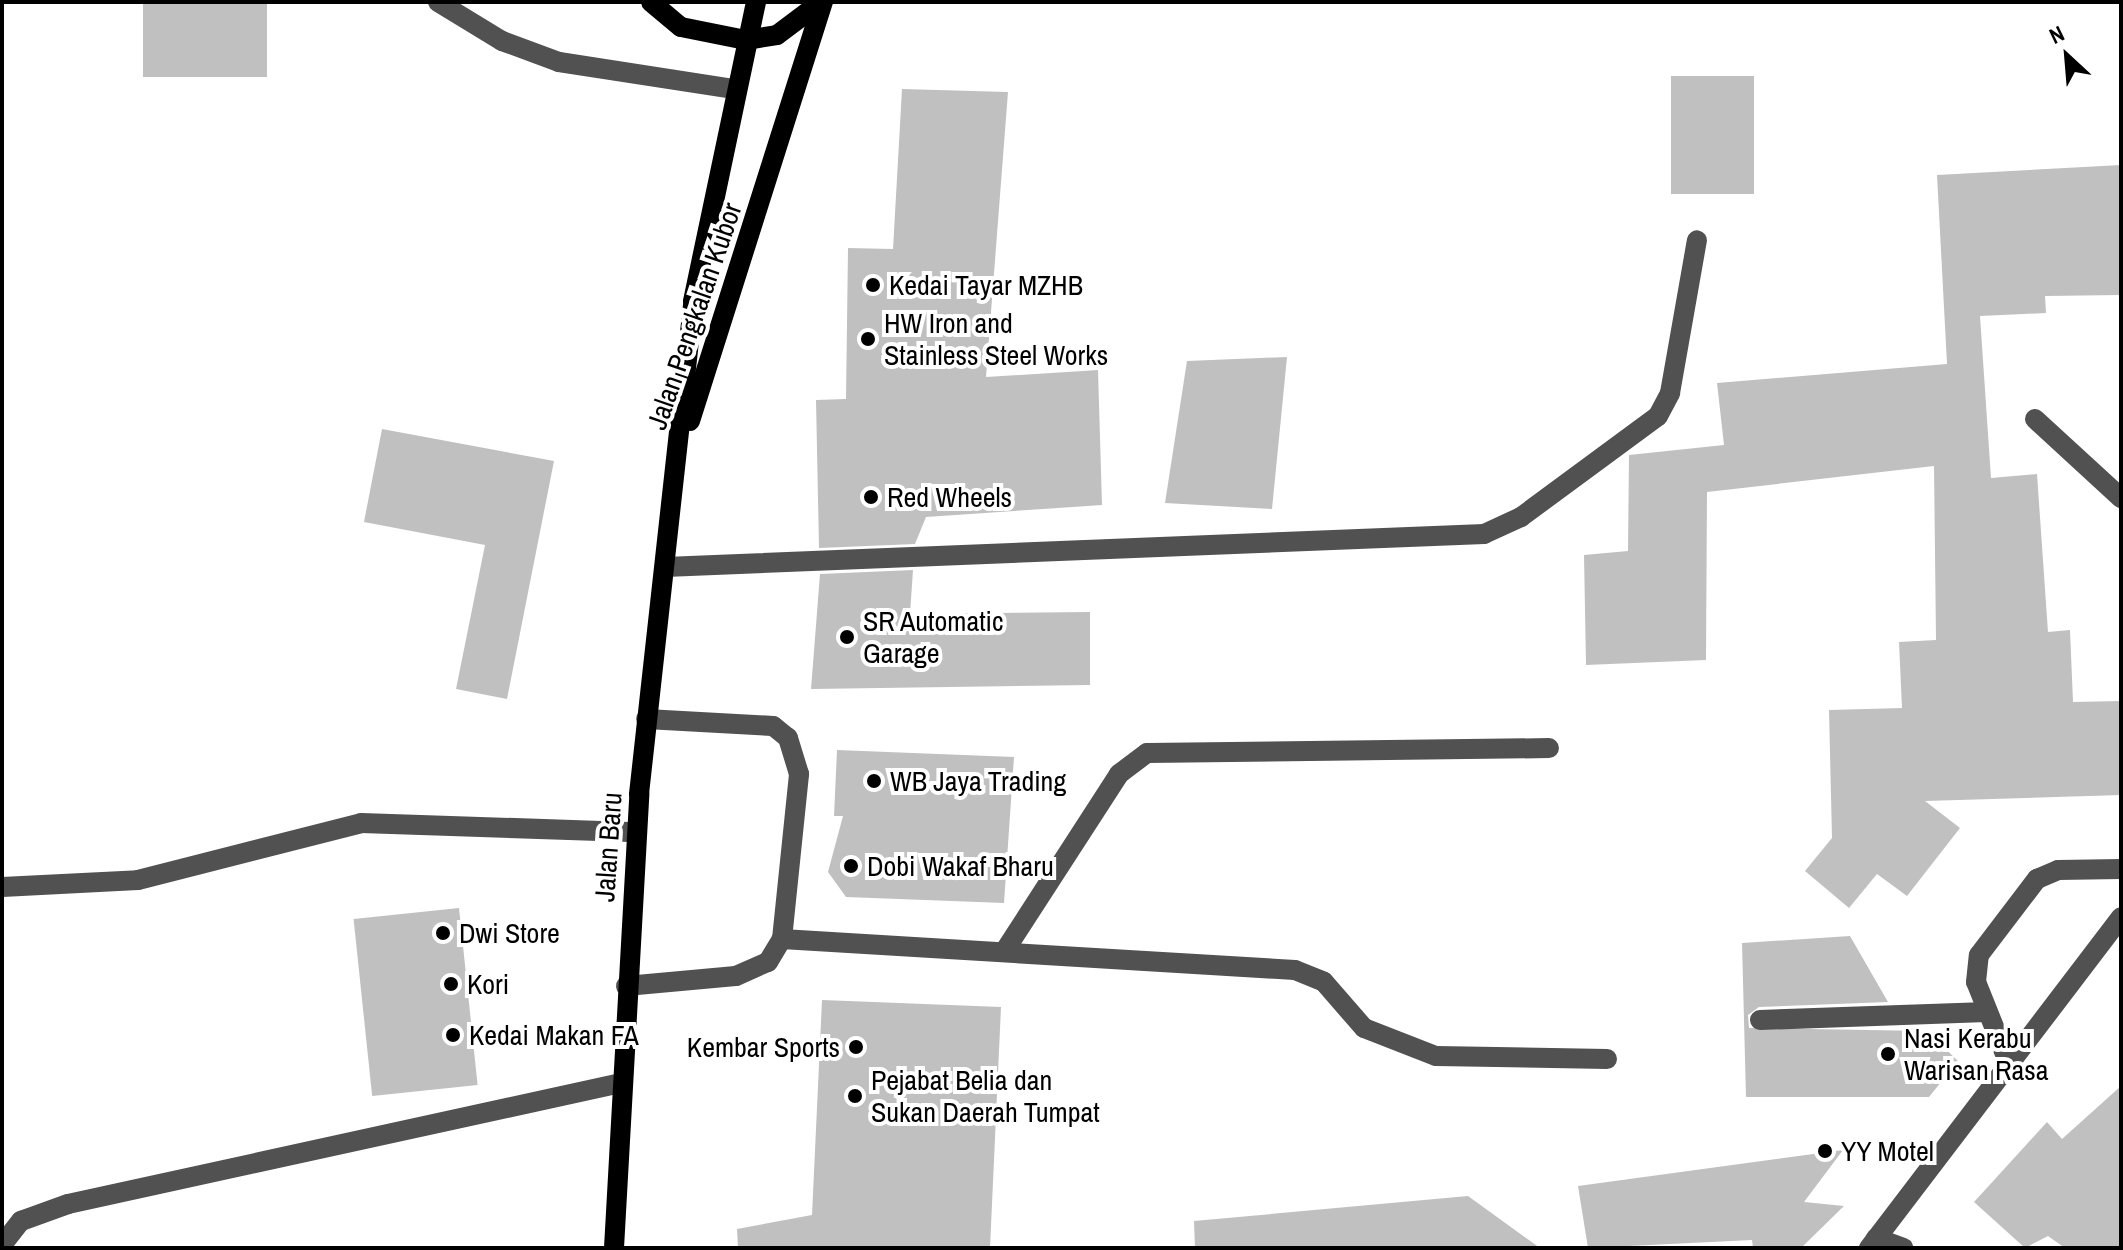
<!DOCTYPE html>
<style>
body{margin:0}
#map{position:relative;width:2123px;height:1250px;overflow:hidden;background:#fff;font-family:"Archivo Narrow",sans-serif}
div>[style]{position:absolute}
.building>*{inset:0;background:#c0c0c0;transform-origin:0 0}
.minor>*{height:20px;margin:-10px;padding:0 10px;transform-origin:10px;border-radius:10px;background:#515151}
.major>*{height:20px;margin:-10px;padding:0 10px;transform-origin:10px;border-radius:10px;background:#000}
.dots>*{width:22px;height:22px;translate:-50% -50%;box-sizing:border-box;border:4px solid #fff;border-radius:50%}
span{translate:-50% -50%;white-space:nowrap;text-align:center;line-height:1.15;-webkit-text-stroke:8px #fff;paint-order:stroke}
.poi-label{font-size:28px;color:#000}
.left{translate:0 -50%;text-align:left}
.right{translate:-100% -50%;text-align:right}
.street-label{font-size:28px;color:#000}
.frame{position:absolute;inset:0;border:4px solid #000;pointer-events:none}
.north{position:absolute;left:2027px;top:16px;width:80px;height:80px;-webkit-text-stroke:6px #fff;paint-order:stroke;rotate:334deg;font-size:22px;font-weight:700;line-height:32px;text-align:center;color:#000}
.north::after{content:'';display:block;margin:auto;width:28px;height:36px;background:#000;clip-path:polygon(50% 0,100% 100%,50% 72%,0 100%)}
</style>
<div id="map">
<div class="building">
<i style="left:143px;top:2px;width:124px;height:75px"></i>
<i style="left:1671px;top:76px;width:83px;height:118px"></i>
<i style="clip-path:polygon(902px 89px,1008px 92px,986px 377px,1098px 370px,1102px 505px,926px 517px,915px 544px,819px 548px,816px 400px,846px 399px,848px 248px,893px 249px)"></i>
<i style="clip-path:polygon(2121px 165px,2121px 295px,2045px 296px,2046px 313px,1980px 316px,1991px 478px,2037px 474px,2048px 632px,2070px 630px,2073px 702px,2121px 701px,2121px 795px,1925px 801px,1960px 828px,1907px 896px,1877px 874px,1849px 908px,1805px 871px,1832px 838px,1829px 710px,1902px 708px,1899px 642px,1936px 640px,1934px 466px,1707px 492px,1706px 660px,1586px 665px,1584px 555px,1628px 551px,1629px 455px,1724px 445px,1717px 383px,1947px 364px,1937px 175px)"></i>
<i style="clip-path:polygon(1287px 357px,1272px 509px,1165px 503px,1187px 361px)"></i>
<i style="clip-path:polygon(382px 429px,554px 461px,507px 699px,456px 689px,485px 545px,364px 522px)"></i>
<i style="clip-path:polygon(913px 570px,910px 614px,1090px 612px,1090px 685px,811px 689px,820px 574px)"></i>
<i style="clip-path:polygon(837px 750px,1014px 757px,1004px 903px,846px 897px,828px 872px,843px 816px,834px 816px)"></i>
<i style="left:459px;top:908px;width:178px;height:106px;rotate:84deg"></i>
<i style="clip-path:polygon(1850px 936px,1888px 1002px,1759px 1007px,1748px 1015px,1749px 1028px,1927px 1031px,1958px 1061px,1929px 1097px,1746px 1097px,1742px 943px)"></i>
<i style="clip-path:polygon(822px 1000px,1001px 1007px,990px 1248px,738px 1248px,737px 1229px,812px 1215px)"></i>
<i style="clip-path:polygon(2121px 1086px,2121px 1248px,2065px 1248px,2048px 1236px,2025px 1248px,1974px 1202px,2047px 1122px,2062px 1139px)"></i>
<i style="clip-path:polygon(1843px 1150px,1804px 1202px,1844px 1206px,1801px 1248px,1753px 1248px,1752px 1240px,1588px 1248px,1578px 1186px)"></i>
<i style="clip-path:polygon(1468px 1196px,1540px 1248px,1195px 1248px,1194px 1221px)"></i>
</div>
<div class="minor">
<i style="left:438px;top:2px;width:75px;rotate:31.4deg"></i>
<i style="left:502px;top:41px;width:61px;rotate:20.2deg"></i>
<i style="left:559px;top:62px;width:176px;rotate:8.8deg"></i>
<i style="left:2035px;top:419px;width:117px;rotate:42.6deg"></i>
<i style="left:665px;top:567px;width:820px;rotate:-2.31deg"></i>
<i style="left:1484px;top:534px;width:41px;rotate:-24.7deg"></i>
<i style="left:1521px;top:517px;width:170px;rotate:-36.4deg"></i>
<i style="left:1658px;top:416px;width:26px;rotate:-62deg"></i>
<i style="left:1670px;top:393px;width:155px;rotate:-80deg"></i>
<i style="left:2px;top:887px;width:136px;rotate:-2.9deg"></i>
<i style="left:138px;top:880px;width:230px;rotate:-14.3deg"></i>
<i style="left:361px;top:823px;width:276px;rotate:1.9deg"></i>
<i style="left:782px;top:939px;width:514px;rotate:3.46deg"></i>
<i style="left:1295px;top:970px;width:31px;rotate:22deg"></i>
<i style="left:1324px;top:982px;width:61px;rotate:49deg"></i>
<i style="left:1364px;top:1028px;width:77px;rotate:21.3deg"></i>
<i style="left:1436px;top:1056px;width:171px;rotate:1deg"></i>
<i style="left:1004px;top:952px;width:212px;rotate:-57.1deg"></i>
<i style="left:1119px;top:774px;width:35px;rotate:-37deg"></i>
<i style="left:1147px;top:753px;width:402px;rotate:-0.7deg"></i>
<i style="left:626px;top:986px;width:110px;rotate:-5.2deg"></i>
<i style="left:736px;top:976px;width:35px;rotate:-24deg"></i>
<i style="left:768px;top:962px;width:27px;rotate:-59deg"></i>
<i style="left:782px;top:939px;width:166px;rotate:-84.1deg"></i>
<i style="left:799px;top:774px;width:38px;rotate:-107deg"></i>
<i style="left:788px;top:738px;width:19px;rotate:-141deg"></i>
<i style="left:773px;top:726px;width:127px;rotate:-176.8deg"></i>
<i style="left:1760px;top:1020px;width:227px;rotate:-2deg"></i>
<i style="left:2009px;top:1064px;width:88px;rotate:-111.9deg"></i>
<i style="left:1976px;top:982px;width:27px;rotate:-84deg"></i>
<i style="left:1979px;top:955px;width:96px;rotate:-52.7deg"></i>
<i style="left:2037px;top:879px;width:23px;rotate:-23deg"></i>
<i style="left:2058px;top:870px;width:63px;rotate:-0.9deg"></i>
<i style="left:1876px;top:1238px;width:29px;rotate:20deg"></i>
<i style="left:2px;top:1245px;width:31px;rotate:-52deg"></i>
<i style="left:21px;top:1221px;width:50px;rotate:-19.9deg"></i>
<i style="left:68px;top:1204px;width:566px;rotate:-12.34deg"></i>
<i style="left:1869px;top:1248px;width:416px;rotate:-52.7deg"></i>
</div>
<div class="major">
<i style="left:651px;top:2px;width:39px;rotate:40deg"></i>
<i style="left:681px;top:27px;width:66px;rotate:11.3deg"></i>
<i style="left:746px;top:40px;width:31px;rotate:-9deg"></i>
<i style="left:777px;top:35px;width:55px;rotate:-36.9deg"></i>
<i style="left:690px;top:421px;width:440px;rotate:-72.4deg"></i>
<i style="left:614px;top:1248px;width:455px;rotate:-86.8deg"></i>
<i style="left:639px;top:794px;width:496px;rotate:-83.7deg"></i>
<i style="left:693px;top:301px;width:306px;rotate:-78.1deg"></i>
</div>
<div class="dots">
<i style="left:873px;top:285px;background:#000"></i>
<i style="left:868px;top:339px;background:#000"></i>
<i style="left:871px;top:497px;background:#000"></i>
<i style="left:847px;top:637px;background:#000"></i>
<i style="left:874px;top:781px;background:#000"></i>
<i style="left:851px;top:866px;background:#000"></i>
<i style="left:443px;top:933px;background:#000"></i>
<i style="left:451px;top:984px;background:#000"></i>
<i style="left:453px;top:1035px;background:#000"></i>
<i style="left:856px;top:1047px;background:#000"></i>
<i style="left:1888px;top:1054px;background:#000"></i>
<i style="left:855px;top:1096px;background:#000"></i>
<i style="left:1825px;top:1151px;background:#000"></i>
</div>
<div class="poi-label">
<span class="left" style="left:889px;top:285px">Kedai Tayar MZHB</span>
<span class="left" style="left:884px;top:339px">HW Iron and<br>Stainless Steel Works</span>
<span class="left" style="left:887px;top:497px">Red Wheels</span>
<span class="left" style="left:863px;top:637px">SR Automatic<br>Garage</span>
<span class="left" style="left:890px;top:781px">WB Jaya Trading</span>
<span class="left" style="left:867px;top:866px">Dobi Wakaf Bharu</span>
<span class="left" style="left:459px;top:933px">Dwi Store</span>
<span class="left" style="left:467px;top:984px">Kori</span>
<span class="left" style="left:469px;top:1035px">Kedai Makan FA</span>
<span class="left" style="left:1904px;top:1054px">Nasi Kerabu<br>Warisan Rasa</span>
<span class="right" style="left:840px;top:1047px">Kembar Sports</span>
<span class="left" style="left:871px;top:1096px">Pejabat Belia dan<br>Sukan Daerah Tumpat</span>
<span class="left" style="left:1841px;top:1151px">YY Motel</span>
</div>
<div class="street-label">
<span style="left:694px;top:316px;rotate:-71deg">Jalan Pengkalan Kubor</span>
<span style="left:608px;top:847px;rotate:-86deg">Jalan Baru</span>
</div>
<div class="frame"></div>
<div class="north">N</div>
</div>
